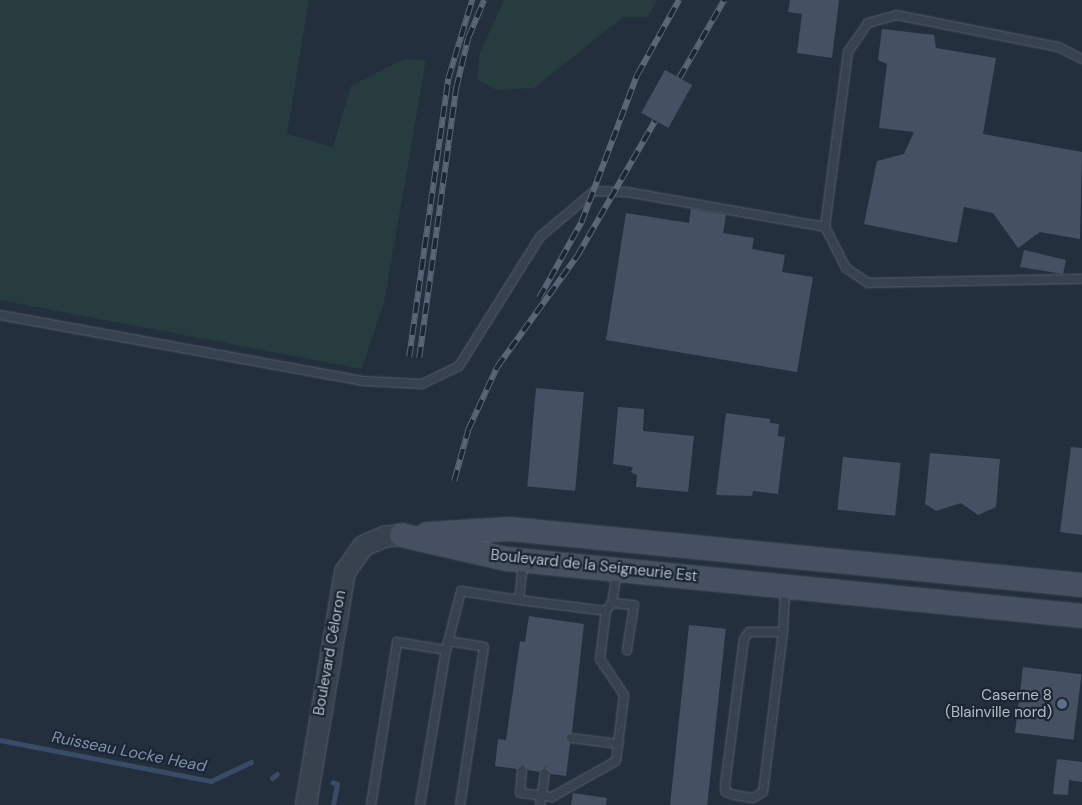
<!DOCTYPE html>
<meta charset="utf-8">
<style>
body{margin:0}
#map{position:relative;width:1082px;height:805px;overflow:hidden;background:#242f3e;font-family:"DM Sans",sans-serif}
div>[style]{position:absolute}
.green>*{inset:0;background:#263c3f}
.stream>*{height:4.5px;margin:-2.25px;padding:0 2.25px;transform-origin:2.25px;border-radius:2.25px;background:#394c67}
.building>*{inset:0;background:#455162;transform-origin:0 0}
.roads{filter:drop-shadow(0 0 1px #565f6c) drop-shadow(0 0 1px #565f6c)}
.service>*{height:8px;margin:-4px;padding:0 4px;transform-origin:4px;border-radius:4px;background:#38414e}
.tertiary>*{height:20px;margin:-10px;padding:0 10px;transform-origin:10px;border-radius:10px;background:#38414e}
.secondary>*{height:22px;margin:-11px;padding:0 11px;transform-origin:11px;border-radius:11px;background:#465061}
.rail>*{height:5.5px;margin-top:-2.75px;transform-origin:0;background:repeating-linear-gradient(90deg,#1d2633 0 11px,#5a6575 0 22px);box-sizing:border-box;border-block:1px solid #5a6575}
.dots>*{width:14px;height:14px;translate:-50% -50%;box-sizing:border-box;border:2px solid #1d2633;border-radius:50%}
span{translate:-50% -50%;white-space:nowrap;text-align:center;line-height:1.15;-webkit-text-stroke:4.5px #1d2633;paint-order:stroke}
.street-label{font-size:15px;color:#b4bcc9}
.poi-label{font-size:15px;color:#b4bcc9}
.right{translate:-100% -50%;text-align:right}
.water-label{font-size:16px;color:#7c92b1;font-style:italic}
</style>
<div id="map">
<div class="green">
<i style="clip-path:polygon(0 0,309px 0,287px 134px,333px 147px,351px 86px,404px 59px,426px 60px,384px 303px,362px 369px,0 300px)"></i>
<i style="clip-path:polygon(504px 0,657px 0,648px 17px,623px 17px,534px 88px,496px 90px,477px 79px,480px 53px)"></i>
</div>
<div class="stream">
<i style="left:0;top:740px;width:215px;rotate:11deg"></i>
<i style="left:211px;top:781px;width:44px;rotate:-25.4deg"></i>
<i style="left:272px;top:778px;width:6px;rotate:-39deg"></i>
<i style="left:333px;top:805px;width:21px;rotate:-79deg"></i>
<i style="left:337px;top:784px;width:4px;rotate:-166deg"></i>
</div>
<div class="building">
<i style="clip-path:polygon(790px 0,839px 0,832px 58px,797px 53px,802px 14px,788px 12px)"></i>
<i style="clip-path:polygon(882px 29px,934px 35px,936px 48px,996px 58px,983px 134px,1082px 152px,1080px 239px,1040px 232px,1018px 248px,993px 213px,964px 207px,957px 243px,864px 224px,877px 161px,904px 154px,914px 132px,879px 128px,887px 64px,878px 60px)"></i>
<i style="left:665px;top:70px;width:31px;height:49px;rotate:29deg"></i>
<i style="clip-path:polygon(691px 209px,726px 215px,723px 233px,754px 238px,752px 249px,785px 255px,782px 272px,813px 277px,797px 372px,606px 340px,626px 213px,689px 223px)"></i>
<i style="clip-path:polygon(1024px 250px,1066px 260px,1063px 274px,1020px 267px)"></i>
<i style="left:536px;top:388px;width:48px;height:99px;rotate:5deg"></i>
<i style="clip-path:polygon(618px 407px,644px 409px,643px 431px,694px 436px,688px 492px,636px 487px,637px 475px,631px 472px,633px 467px,613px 464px)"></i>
<i style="clip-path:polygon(726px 413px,770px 419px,770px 423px,779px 424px,778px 436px,785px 437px,778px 494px,753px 491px,752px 496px,716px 495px)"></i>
<i style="clip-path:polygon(1071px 447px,1082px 448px,1082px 535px,1060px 532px)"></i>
<i style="clip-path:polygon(930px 453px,1000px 459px,996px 507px,978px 515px,961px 503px,936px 511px,925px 504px)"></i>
<i style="left:843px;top:457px;width:58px;height:53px;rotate:6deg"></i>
<i style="clip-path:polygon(529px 616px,584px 624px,572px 732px,566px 737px,570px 744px,566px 776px,551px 774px,545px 767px,539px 772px,528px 770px,523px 764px,517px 769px,495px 766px,498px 739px,506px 740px,520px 641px,525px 642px)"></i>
<i style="left:689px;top:625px;width:37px;height:181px;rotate:6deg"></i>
<i style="left:1023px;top:667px;width:59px;height:66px;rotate:7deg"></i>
<i style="clip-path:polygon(1057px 759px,1082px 762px,1082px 782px,1069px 780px,1068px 795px,1053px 794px)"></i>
<i style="clip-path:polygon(573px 793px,607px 798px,606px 805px,571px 805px)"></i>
</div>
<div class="roads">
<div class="service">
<i style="left:1082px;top:59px;width:27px;rotate:-153deg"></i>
<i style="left:1058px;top:47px;width:164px;rotate:-168.8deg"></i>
<i style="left:897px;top:15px;width:30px;rotate:165deg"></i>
<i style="left:868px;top:23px;width:35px;rotate:125deg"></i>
<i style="left:848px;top:52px;width:177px;rotate:97.5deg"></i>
<i style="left:825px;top:227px;width:46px;rotate:62.9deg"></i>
<i style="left:846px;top:268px;width:27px;rotate:34deg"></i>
<i style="left:868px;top:283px;width:214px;rotate:-1.1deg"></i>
<i style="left:0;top:315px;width:370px;rotate:10.3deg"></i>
<i style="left:364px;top:381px;width:58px;rotate:3deg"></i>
<i style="left:422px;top:384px;width:41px;rotate:-25.9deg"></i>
<i style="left:459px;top:366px;width:152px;rotate:-57.9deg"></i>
<i style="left:540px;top:237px;width:71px;rotate:-40.4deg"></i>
<i style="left:594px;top:191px;width:33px;rotate:2deg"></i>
<i style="left:627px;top:192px;width:201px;rotate:10deg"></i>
<i style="left:523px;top:563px;width:37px;rotate:96deg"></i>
<i style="left:519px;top:600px;width:88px;rotate:7.2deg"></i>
<i style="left:606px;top:611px;width:10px;rotate:-53deg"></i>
<i style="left:617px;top:572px;width:31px;rotate:99deg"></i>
<i style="left:612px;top:603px;width:22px;rotate:5deg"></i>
<i style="left:634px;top:605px;width:46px;rotate:98.8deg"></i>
<i style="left:783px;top:632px;width:161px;rotate:97.1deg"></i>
<i style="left:763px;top:792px;width:12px;rotate:149deg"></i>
<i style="left:753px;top:798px;width:19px;rotate:-171deg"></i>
<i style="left:734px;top:795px;width:9px;rotate:-159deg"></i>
<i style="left:726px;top:792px;width:7px;rotate:-98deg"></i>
<i style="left:725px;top:785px;width:147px;rotate:-82.6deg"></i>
<i style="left:744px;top:639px;width:9px;rotate:-54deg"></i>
<i style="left:749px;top:632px;width:34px"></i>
<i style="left:783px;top:632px;width:34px;rotate:-87deg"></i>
<i style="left:448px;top:641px;width:36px;rotate:9deg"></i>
<i style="left:484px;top:647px;width:160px;rotate:98.6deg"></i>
<i style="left:571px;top:738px;width:48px;rotate:7.1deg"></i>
<i style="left:522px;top:770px;width:23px;rotate:95deg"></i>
<i style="left:520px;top:793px;width:32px;rotate:7deg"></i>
<i style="left:552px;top:797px;width:73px;rotate:-29.4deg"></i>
<i style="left:616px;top:761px;width:66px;rotate:-83.1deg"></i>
<i style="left:624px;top:695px;width:43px;rotate:-123.7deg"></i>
<i style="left:600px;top:659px;width:48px;rotate:-82.9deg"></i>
<i style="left:371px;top:805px;width:165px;rotate:-80.9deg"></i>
<i style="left:397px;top:642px;width:50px;rotate:9.3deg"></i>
<i style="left:420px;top:805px;width:157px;rotate:-80.5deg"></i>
<i style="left:446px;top:650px;width:61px;rotate:-75.7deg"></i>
<i style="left:461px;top:591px;width:59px;rotate:8.8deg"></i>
<i style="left:540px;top:805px;width:32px;rotate:-81deg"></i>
</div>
<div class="tertiary">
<i style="left:306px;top:805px;width:236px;rotate:-80.5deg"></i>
<i style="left:345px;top:572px;width:32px;rotate:-55deg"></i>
<i style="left:363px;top:546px;width:23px;rotate:-23deg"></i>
<i style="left:384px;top:537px;width:17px;rotate:-7deg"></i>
</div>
<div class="secondary">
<i style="left:427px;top:534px;width:83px;rotate:-3.4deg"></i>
<i style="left:510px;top:529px;width:575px;rotate:5.59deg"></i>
<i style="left:401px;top:535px;width:109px;rotate:12.8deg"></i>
<i style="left:507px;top:559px;width:578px;rotate:5.66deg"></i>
</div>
</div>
<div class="rail">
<i style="left:679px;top:78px;width:90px;rotate:-60deg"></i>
<i style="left:539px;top:298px;width:86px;rotate:-60.8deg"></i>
<i style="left:581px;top:223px;width:158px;rotate:-69.3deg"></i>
<i style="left:637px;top:75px;width:86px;rotate:-60.8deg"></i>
<i style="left:409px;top:357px;width:281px;rotate:-82deg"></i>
<i style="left:448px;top:79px;width:83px;rotate:-73.1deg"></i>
<i style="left:419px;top:358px;width:273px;rotate:-82.2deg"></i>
<i style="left:456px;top:88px;width:51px;rotate:-76.5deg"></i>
<i style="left:468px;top:38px;width:41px;rotate:-67.2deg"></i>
<i style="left:454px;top:481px;width:53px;rotate:-74.6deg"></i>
<i style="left:468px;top:430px;width:69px;rotate:-65.3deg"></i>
<i style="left:497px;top:367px;width:137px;rotate:-54.2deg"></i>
<i style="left:577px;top:256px;width:156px;rotate:-60deg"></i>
</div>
<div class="dots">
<i style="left:1062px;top:704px;background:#5c6f8a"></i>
</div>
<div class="street-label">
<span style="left:594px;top:566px;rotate:6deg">Boulevard de la Seigneurie Est</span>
<span style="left:330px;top:653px;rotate:-80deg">Boulevard Céloron</span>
</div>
<div class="poi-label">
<span class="right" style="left:1052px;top:704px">Caserne 8<br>(Blainville nord)</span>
</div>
<div class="water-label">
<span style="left:129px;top:752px;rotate:11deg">Ruisseau Locke Head</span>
</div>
</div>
